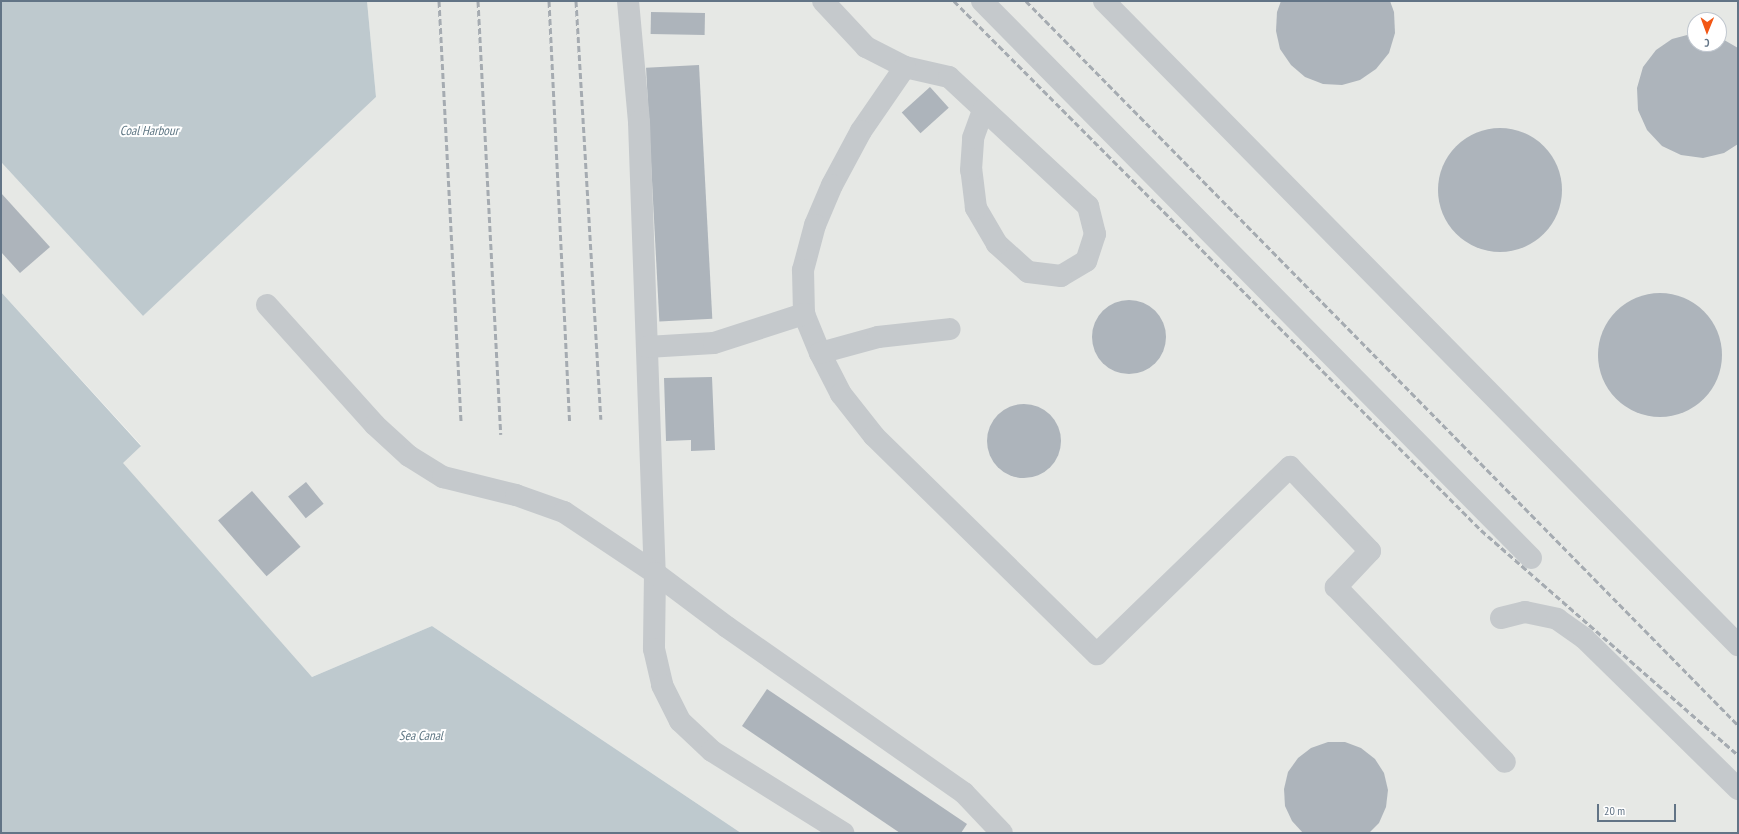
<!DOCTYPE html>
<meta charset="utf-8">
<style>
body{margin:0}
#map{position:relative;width:1739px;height:834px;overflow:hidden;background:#f6f6f2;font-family:"PT Sans Narrow",sans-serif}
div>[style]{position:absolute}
.built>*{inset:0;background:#e6e8e5}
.water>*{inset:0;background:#bec9ce}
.building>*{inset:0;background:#adb4bb;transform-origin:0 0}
.round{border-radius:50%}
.minor>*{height:22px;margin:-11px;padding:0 11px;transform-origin:11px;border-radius:11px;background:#c5c9cc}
.rail>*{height:3px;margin-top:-1.5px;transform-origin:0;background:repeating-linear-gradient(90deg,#a5abb1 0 6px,transparent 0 9px)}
span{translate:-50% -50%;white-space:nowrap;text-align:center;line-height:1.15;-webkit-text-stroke:4px #fff;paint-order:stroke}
.water-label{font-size:13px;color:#5e7683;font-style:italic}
.frame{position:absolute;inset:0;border:2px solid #627486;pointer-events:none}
.north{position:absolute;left:1687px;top:12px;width:40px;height:40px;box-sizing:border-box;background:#fff;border:1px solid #c0c7cf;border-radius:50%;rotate:181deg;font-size:11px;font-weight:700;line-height:16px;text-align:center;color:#627486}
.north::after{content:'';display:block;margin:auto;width:14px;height:18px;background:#f25715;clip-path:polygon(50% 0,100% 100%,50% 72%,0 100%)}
.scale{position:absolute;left:1597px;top:804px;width:79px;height:18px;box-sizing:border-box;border:2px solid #627486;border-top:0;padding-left:5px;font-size:12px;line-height:14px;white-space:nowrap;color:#627486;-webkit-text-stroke:3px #fff;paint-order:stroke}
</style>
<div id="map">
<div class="built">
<i style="clip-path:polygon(evenodd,367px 1px,1738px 1px,1738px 833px,741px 833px,432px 626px,312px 677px,122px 463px,141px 445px,1px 292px,1px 162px,143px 316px,376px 97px,367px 1px,1695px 20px,1719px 20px,1719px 44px,1695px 44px,1695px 20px)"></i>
</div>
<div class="water">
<i style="clip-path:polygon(1px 1px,367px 1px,376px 97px,143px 316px,1px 162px)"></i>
<i style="clip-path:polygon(1px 292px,141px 446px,123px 463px,312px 677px,432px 626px,741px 833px,1px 833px)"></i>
</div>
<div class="building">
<i style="clip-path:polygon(1281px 1px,1390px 1px,1394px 12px,1395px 33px,1389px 53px,1376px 69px,1360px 80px,1342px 85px,1323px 84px,1305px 77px,1291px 65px,1280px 49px,1276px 31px,1277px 12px)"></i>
<i style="left:651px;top:12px;width:54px;height:22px;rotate:1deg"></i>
<i style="clip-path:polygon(1691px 34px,1695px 34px,1695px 44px,1719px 44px,1719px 37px,1738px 48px,1738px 144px,1724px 153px,1703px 158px,1681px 155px,1662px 146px,1647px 130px,1638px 110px,1637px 88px,1643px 67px,1656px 50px,1672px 39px)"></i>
<i style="left:699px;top:65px;width:254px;height:53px;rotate:87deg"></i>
<i style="left:930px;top:87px;width:28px;height:38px;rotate:48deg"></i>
<i class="round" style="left:1438px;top:128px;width:124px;height:124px"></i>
<i style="clip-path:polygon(1px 193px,50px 247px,20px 273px,1px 252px)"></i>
<i class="round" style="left:1598px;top:293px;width:124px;height:124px"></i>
<i class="round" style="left:1092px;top:300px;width:74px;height:74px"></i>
<i style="clip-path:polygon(712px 377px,715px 450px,691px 451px,691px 440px,666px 441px,664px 378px)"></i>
<i class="round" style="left:987px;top:404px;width:74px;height:74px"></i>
<i style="left:306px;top:482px;width:28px;height:23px;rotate:51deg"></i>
<i style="left:252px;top:491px;width:74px;height:45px;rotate:49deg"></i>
<i style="clip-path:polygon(767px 689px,967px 824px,961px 833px,900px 833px,742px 726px)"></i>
<i style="clip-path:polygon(1328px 742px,1345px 742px,1361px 748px,1375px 759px,1384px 773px,1388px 790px,1386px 807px,1379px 823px,1369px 833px,1303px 833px,1292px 821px,1285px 806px,1284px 789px,1288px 772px,1298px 758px,1311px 748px)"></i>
</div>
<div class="minor">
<i style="left:628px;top:1px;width:121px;rotate:84.8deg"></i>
<i style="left:639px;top:122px;width:451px;rotate:88deg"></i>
<i style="left:655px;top:573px;width:76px;rotate:90.8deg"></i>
<i style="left:654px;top:649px;width:37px;rotate:77deg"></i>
<i style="left:662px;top:685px;width:40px;rotate:63.4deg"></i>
<i style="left:680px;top:721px;width:44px;rotate:43.2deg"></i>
<i style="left:712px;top:751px;width:155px;rotate:32deg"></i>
<i style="left:823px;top:1px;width:63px;rotate:46.9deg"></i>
<i style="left:866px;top:47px;width:44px;rotate:27.1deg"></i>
<i style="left:905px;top:67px;width:45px;rotate:12.8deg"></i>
<i style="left:949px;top:77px;width:190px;rotate:42.9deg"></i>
<i style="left:1088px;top:206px;width:29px;rotate:76deg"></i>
<i style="left:1095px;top:234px;width:28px;rotate:108deg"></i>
<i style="left:1086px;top:261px;width:29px;rotate:149deg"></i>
<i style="left:1061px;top:276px;width:33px;rotate:-173deg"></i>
<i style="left:1028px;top:272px;width:42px;rotate:-137.9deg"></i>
<i style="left:997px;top:244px;width:42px;rotate:-120.3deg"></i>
<i style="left:976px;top:208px;width:38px;rotate:-97deg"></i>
<i style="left:971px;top:170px;width:32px;rotate:-86deg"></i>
<i style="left:973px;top:138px;width:30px;rotate:-70deg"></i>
<i style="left:982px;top:1px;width:782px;rotate:45.41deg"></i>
<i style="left:1104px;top:1px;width:904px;rotate:45.45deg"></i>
<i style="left:905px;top:67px;width:78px;rotate:124.5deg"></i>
<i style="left:861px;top:131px;width:61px;rotate:118.2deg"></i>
<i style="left:832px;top:185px;width:43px;rotate:113deg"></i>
<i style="left:815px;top:225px;width:47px;rotate:104.9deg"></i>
<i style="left:803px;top:270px;width:44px;rotate:88.7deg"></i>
<i style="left:804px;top:314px;width:42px;rotate:67.7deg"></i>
<i style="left:820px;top:353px;width:46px;rotate:62.9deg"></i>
<i style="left:841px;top:394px;width:53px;rotate:51.8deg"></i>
<i style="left:874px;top:436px;width:312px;rotate:44.4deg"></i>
<i style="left:1097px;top:654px;width:269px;rotate:-44.1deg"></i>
<i style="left:1290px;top:467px;width:116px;rotate:46.4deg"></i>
<i style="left:1370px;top:551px;width:50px;rotate:133.4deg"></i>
<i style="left:1336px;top:587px;width:243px;rotate:46deg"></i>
<i style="left:267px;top:305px;width:161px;rotate:48deg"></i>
<i style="left:375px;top:425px;width:46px;rotate:42.4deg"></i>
<i style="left:409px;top:456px;width:40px;rotate:32deg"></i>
<i style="left:443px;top:477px;width:75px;rotate:13.9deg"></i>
<i style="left:516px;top:495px;width:51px;rotate:19.5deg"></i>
<i style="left:564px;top:512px;width:110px;rotate:33.8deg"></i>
<i style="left:655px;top:573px;width:90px;rotate:36.9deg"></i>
<i style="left:727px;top:627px;width:289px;rotate:35deg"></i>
<i style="left:964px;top:793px;width:55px;rotate:46.5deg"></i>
<i style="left:647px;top:347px;width:67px;rotate:-3.4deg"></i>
<i style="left:714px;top:343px;width:95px;rotate:-17.9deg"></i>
<i style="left:820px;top:353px;width:60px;rotate:-15.4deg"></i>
<i style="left:878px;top:337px;width:72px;rotate:-6.3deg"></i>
<i style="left:1501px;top:618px;width:25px;rotate:-14deg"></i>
<i style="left:1525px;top:612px;width:33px;rotate:12deg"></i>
<i style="left:1557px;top:619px;width:33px;rotate:35deg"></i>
<i style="left:1584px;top:638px;width:216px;rotate:44.4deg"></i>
</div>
<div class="rail">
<i style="left:439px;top:1px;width:423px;rotate:87deg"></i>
<i style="left:478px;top:1px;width:434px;rotate:87deg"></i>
<i style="left:549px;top:1px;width:423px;rotate:87.2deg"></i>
<i style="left:576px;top:1px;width:419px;rotate:86.6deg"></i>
<i style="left:954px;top:1px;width:747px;rotate:45.11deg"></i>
<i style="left:1481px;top:530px;width:342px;rotate:41.2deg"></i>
<i style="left:1026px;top:1px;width:1015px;rotate:45.48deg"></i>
</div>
<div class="water-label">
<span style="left:149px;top:131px">Coal Harbour</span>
<span style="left:421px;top:736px">Sea Canal</span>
</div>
<div class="frame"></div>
<div class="north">С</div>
<div class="scale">20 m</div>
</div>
